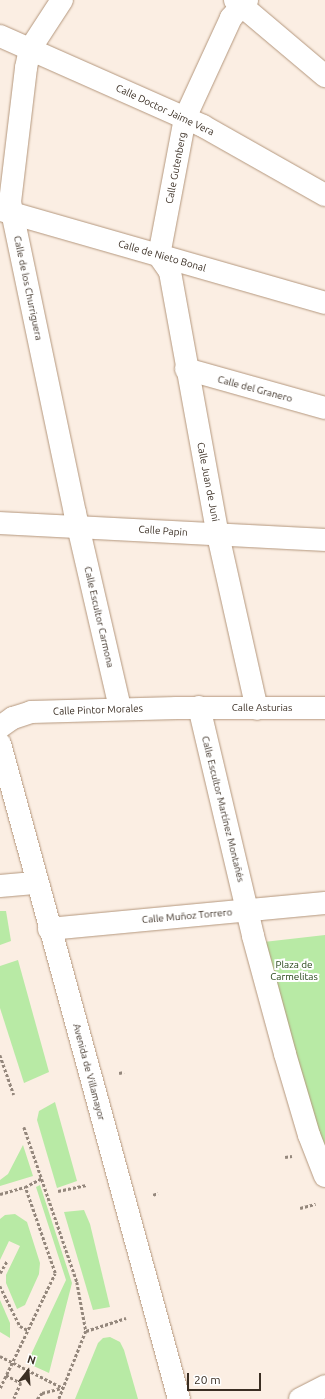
<!DOCTYPE html>
<meta charset="utf-8">
<style>
body{margin:0}
#map{position:relative;width:325px;height:1399px;overflow:hidden;background:#fbeee3;font-family:Ubuntu,sans-serif}
div>[style]{position:absolute}
.green>*{inset:0;background:#b8eaa5}
.path>*{height:2.5px;margin-top:-1.25px;transform-origin:0;background:repeating-linear-gradient(90deg,#94877c 0 3px,transparent 0 5px)}
.roads{filter:drop-shadow(0 0 1px #b4977d) drop-shadow(0 0 1px #b4977d)}
.street>*{height:22px;margin:-11px;padding:0 11px;transform-origin:11px;border-radius:11px;background:#fff}
.secondary>*{height:22px;margin:-11px;padding:0 11px;transform-origin:11px;border-radius:11px;background:#fff}
.highway>*{height:22px;margin:-11px;padding:0 11px;transform-origin:11px;border-radius:11px;background:#fff}
span{translate:-50% -50%;white-space:nowrap;text-align:center;line-height:1.15;-webkit-text-stroke:4px #fff;paint-order:stroke}
.street-label{font-size:10px;color:#3a2e23}
.park-label{font-size:10px;color:#224214}
.north{position:absolute;left:8px;top:1351px;width:40px;height:40px;-webkit-text-stroke:3px #fff;paint-order:stroke;rotate:17deg;font-size:11px;font-weight:700;line-height:16px;text-align:center;color:#3a2e23}
.north::after{content:'';display:block;margin:auto;width:14px;height:18px;background:#3a2e23;clip-path:polygon(50% 0,100% 100%,50% 72%,0 100%)}
.scale{position:absolute;left:187px;top:1373px;width:74px;height:18px;box-sizing:border-box;border:2px solid #3a2e23;border-top:0;padding-left:5px;font-size:12px;line-height:14px;white-space:nowrap;color:#3a2e23;-webkit-text-stroke:3px #fff;paint-order:stroke}
</style>
<div id="map">
<div class="green">
<i style="clip-path:polygon(0 911px,6px 911px,11px 941px,0 945px)"></i>
<i style="clip-path:polygon(325px 935px,325px 1176px,255px 943px)"></i>
<i style="clip-path:polygon(18px 960px,49px 1072px,24px 1083px,0 1008px,0 966px)"></i>
<i style="clip-path:polygon(55px 1102px,77px 1181px,57px 1188px,37px 1120px,39px 1111px)"></i>
<i style="clip-path:polygon(23px 1145px,33px 1176px,0 1186px,0 1180px,8px 1174px)"></i>
<i style="clip-path:polygon(40px 1185px,72px 1283px,49px 1373px,27px 1363px,66px 1280px,36px 1187px)"></i>
<i style="clip-path:polygon(84px 1210px,90px 1224px,110px 1307px,93px 1310px,64px 1212px)"></i>
<i style="clip-path:polygon(15px 1214px,27px 1222px,40px 1263px,39px 1274px,25px 1305px,17px 1309px,6px 1283px,6px 1275px,20px 1246px,9px 1241px,0 1260px,0 1219px,5px 1215px)"></i>
<i style="clip-path:polygon(0 1300px,10px 1323px,10px 1338px,0 1332px)"></i>
<i style="clip-path:polygon(110px 1337px,120px 1342px,124px 1350px,138px 1399px,75px 1399px,98px 1343px,103px 1338px)"></i>
</div>
<div class="path">
<i style="left:0;top:1055px;width:42px;rotate:70.7deg"></i>
<i style="left:119px;top:1073px;width:5px;rotate:-11deg"></i>
<i style="left:24px;top:1127px;width:164px;rotate:71.1deg"></i>
<i style="left:77px;top:1282px;width:50px;rotate:79.6deg"></i>
<i style="left:86px;top:1331px;width:73px;rotate:111.7deg"></i>
<i style="left:285px;top:1157px;width:7px;rotate:-8deg"></i>
<i style="left:58px;top:1191px;width:29px;rotate:-12deg"></i>
<i style="left:0;top:1194px;width:26px;rotate:-16deg"></i>
<i style="left:25px;top:1187px;width:19px;rotate:-28deg"></i>
<i style="left:153px;top:1195px;width:5px;rotate:-22deg"></i>
<i style="left:300px;top:1208px;width:16px;rotate:-15deg"></i>
<i style="left:0;top:1273px;width:14px;rotate:-60deg"></i>
<i style="left:0;top:1286px;width:45px;rotate:63.4deg"></i>
<i style="left:20px;top:1326px;width:9px;rotate:27deg"></i>
<i style="left:86px;top:1331px;width:42px;rotate:-18deg"></i>
<i style="left:0;top:1356px;width:71px;rotate:26.9deg"></i>
<i style="left:6px;top:1375px;width:17px;rotate:28deg"></i>
<i style="left:21px;top:1383px;width:17px;rotate:114deg"></i>
<i style="left:0;top:1388px;width:127px;rotate:-64.4deg"></i>
<i style="left:55px;top:1273px;width:91px;rotate:-109.2deg"></i>
<i style="left:37px;top:1399px;width:8px;rotate:-50deg"></i>
<i style="left:42px;top:1393px;width:21px;rotate:-14deg"></i>
</div>
<div class="roads">
<div class="street">
<i style="left:62px;top:0;width:59px;rotate:123.1deg"></i>
<i style="left:30px;top:49px;width:19px;rotate:102deg"></i>
<i style="left:26px;top:68px;width:135px;rotate:96.8deg"></i>
<i style="left:10px;top:202px;width:318px;rotate:78.2deg"></i>
<i style="left:75px;top:513px;width:200px;rotate:77deg"></i>
<i style="left:235px;top:0;width:118px;rotate:40.2deg"></i>
<i style="left:247px;top:0;width:24px;rotate:132deg"></i>
<i style="left:231px;top:18px;width:110px;rotate:114.7deg"></i>
<i style="left:185px;top:118px;width:140px;rotate:100.7deg"></i>
<i style="left:159px;top:256px;width:19px;rotate:55deg"></i>
<i style="left:170px;top:272px;width:267px;rotate:79.7deg"></i>
<i style="left:218px;top:535px;width:178px;rotate:77.4deg"></i>
<i style="left:0;top:36px;width:222px;rotate:23.9deg"></i>
<i style="left:203px;top:126px;width:140px;rotate:29.5deg"></i>
<i style="left:1px;top:210px;width:337px;rotate:16deg"></i>
<i style="left:186px;top:369px;width:144px;rotate:15.7deg"></i>
<i style="left:0;top:523px;width:325px;rotate:3deg"></i>
<i style="left:199px;top:707px;width:235px;rotate:76.7deg"></i>
<i style="left:253px;top:936px;width:122px;rotate:74.8deg"></i>
<i style="left:285px;top:1054px;width:84px;rotate:73.5deg"></i>
<i style="left:309px;top:1135px;width:44px;rotate:68.7deg"></i>
<i style="left:0;top:727px;width:16px;rotate:-35deg"></i>
<i style="left:13px;top:718px;width:19px;rotate:-18deg"></i>
<i style="left:31px;top:712px;width:146px;rotate:-1.6deg"></i>
<i style="left:177px;top:708px;width:148px"></i>
<i style="left:0;top:886px;width:37px;rotate:-5deg"></i>
<i style="left:49px;top:929px;width:277px;rotate:-5.4deg"></i>
</div>
<div class="secondary">
<i style="left:0;top:744px;width:679px;rotate:74.72deg"></i>
</div>
<div class="highway">
<i style="left:300px;top:1399px;width:28px;rotate:-27deg"></i>
</div>
</div>
<div class="street-label">
<span style="left:165px;top:110px;rotate:25deg">Calle Doctor Jaime Vera</span>
<span style="left:176px;top:168px;rotate:-79deg">Calle Gutenberg</span>
<span style="left:162px;top:256px;rotate:16deg">Calle de Nieto Bonal</span>
<span style="left:28px;top:288px;rotate:78deg">Calle de los Churriguera</span>
<span style="left:255px;top:389px;rotate:15deg">Calle del Granero</span>
<span style="left:208px;top:482px;rotate:79deg">Calle Juan de Juni</span>
<span style="left:163px;top:531px;rotate:4deg">Calle Papin</span>
<span style="left:99px;top:617px;rotate:77deg">Calle Escultor Carmona</span>
<span style="left:262px;top:708px">Calle Asturias</span>
<span style="left:98px;top:710px;rotate:-2deg">Calle Pintor Morales</span>
<span style="left:223px;top:809px;rotate:76deg">Calle Escultor Martínez Montañés</span>
<span style="left:187px;top:916px;rotate:-5deg">Calle Muñoz Torrero</span>
<span style="left:89px;top:1072px;rotate:75deg">Avenida de Villamayor</span>
</div>
<div class="park-label">
<span style="left:294px;top:970px">Plaza de<br>Carmelitas</span>
</div>
<div class="north">N</div>
<div class="scale">20 m</div>
</div>
